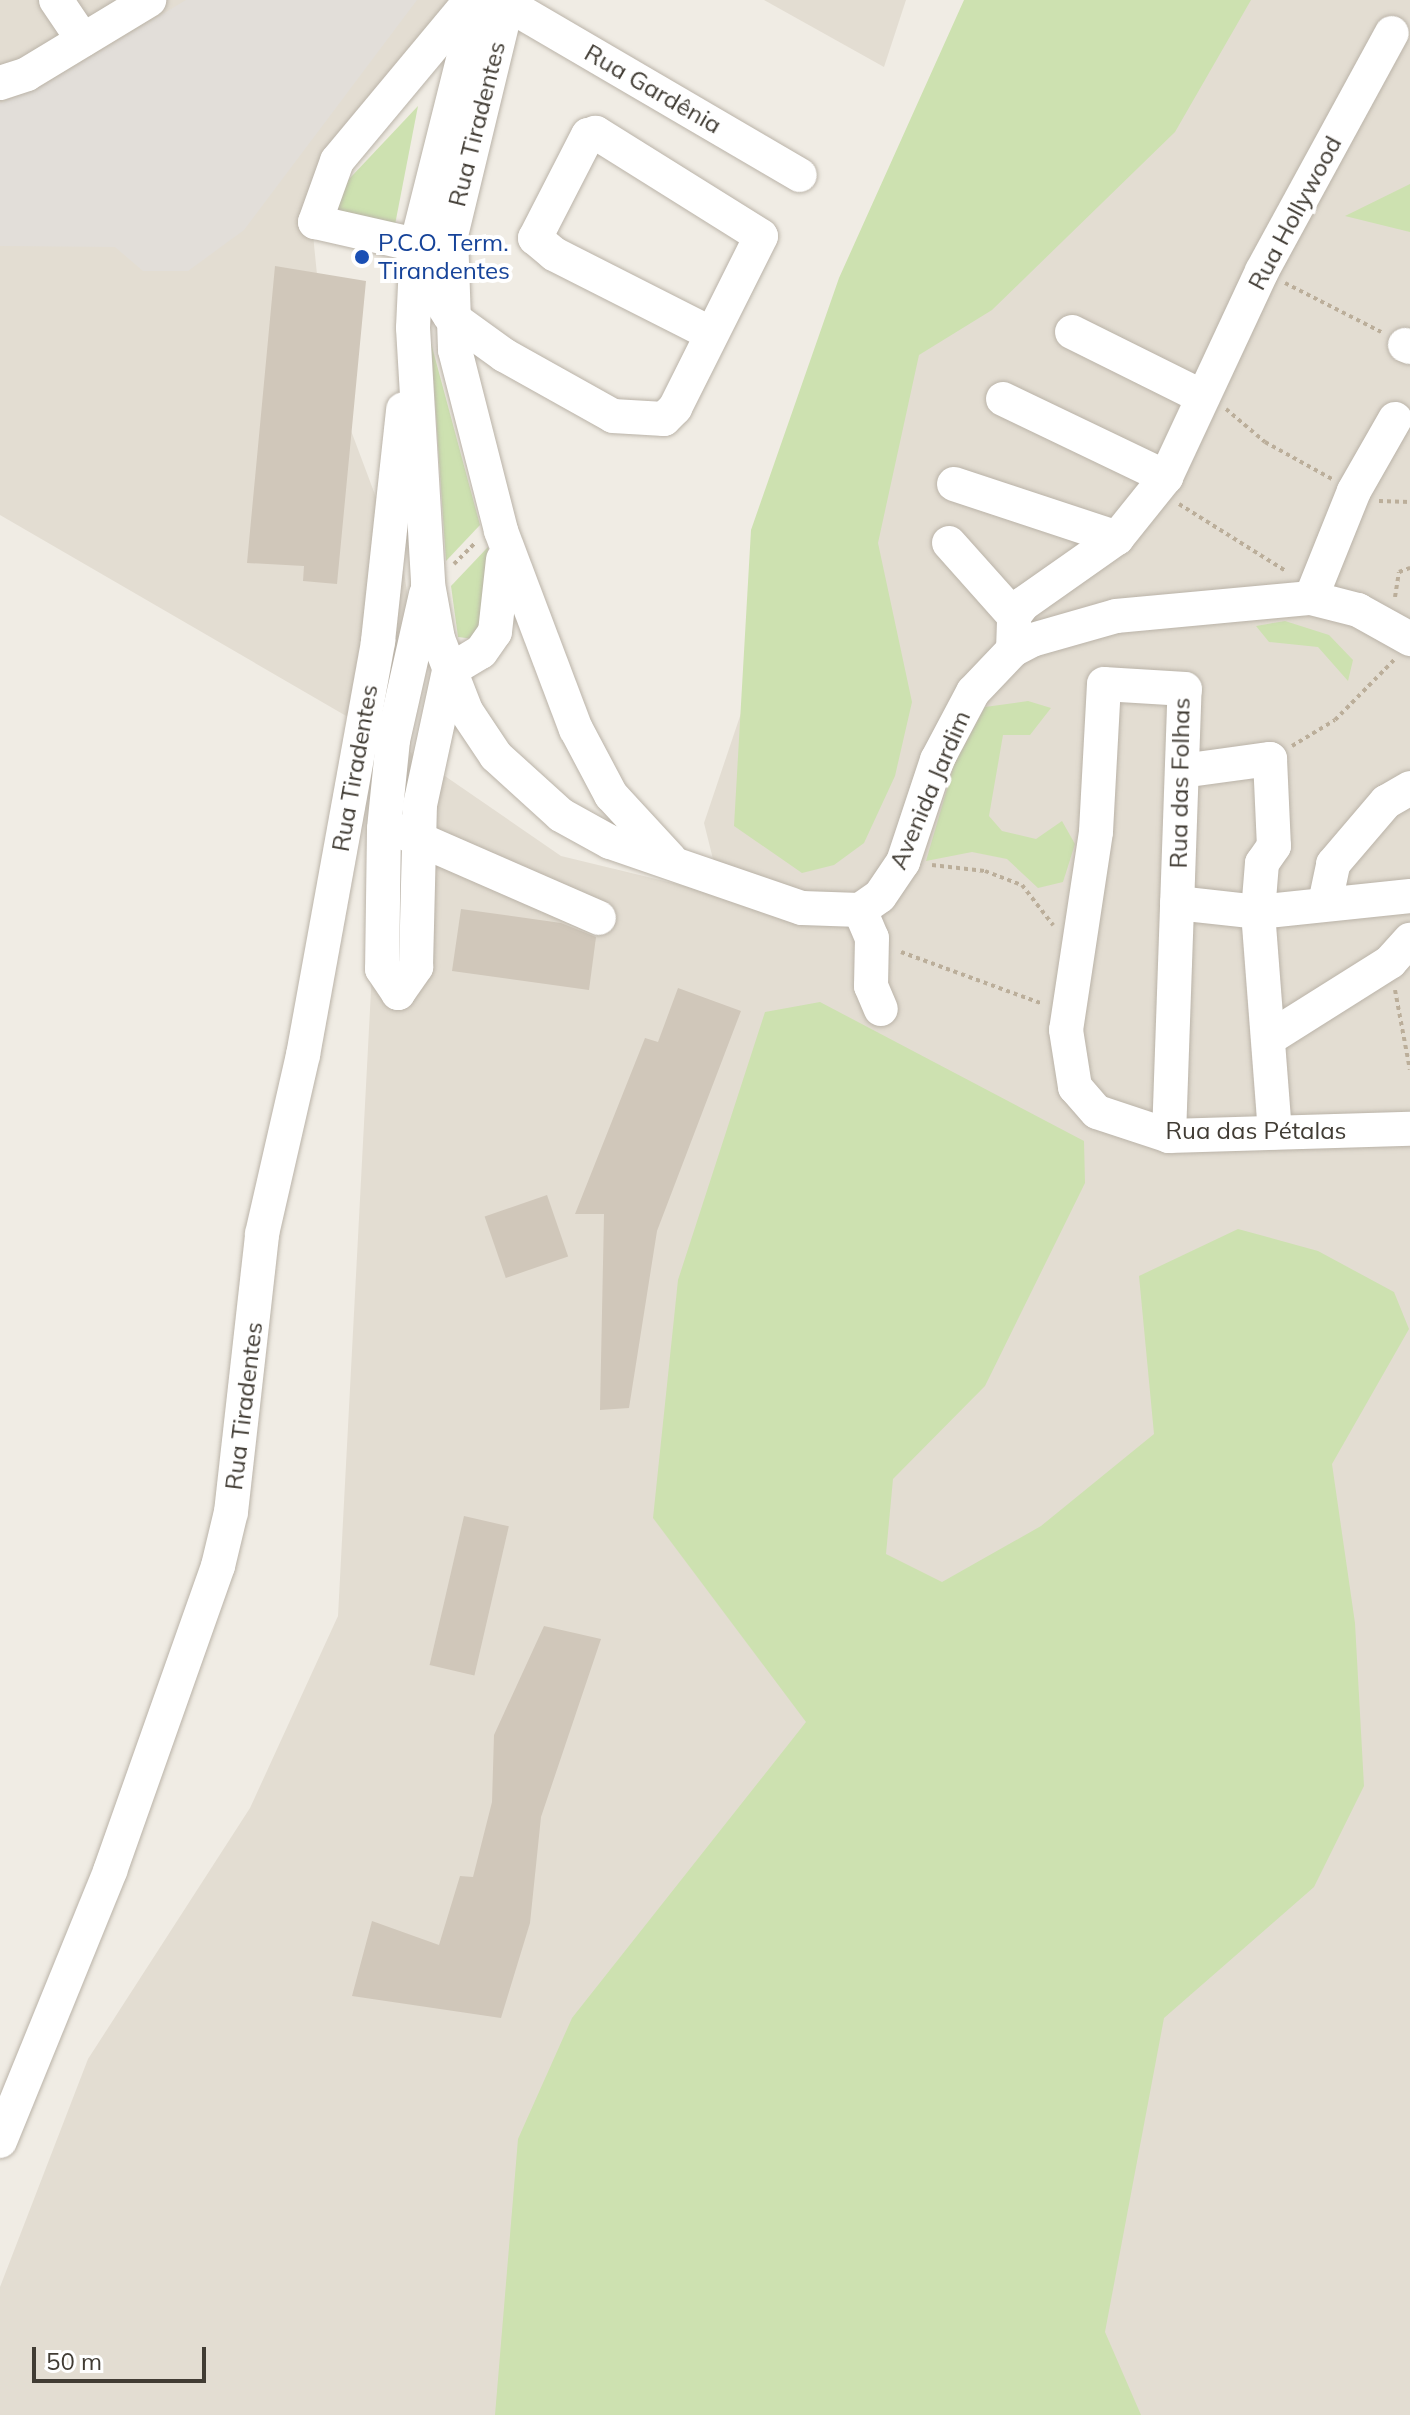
<!DOCTYPE html>
<meta charset="utf-8">
<style>
body{margin:0}
#map{position:relative;width:1410px;height:2415px;overflow:hidden;background:#f0ece4;font-family:Mulish,sans-serif}
div>[style]{position:absolute}
.residential>*{inset:0;background:#e3ddd2}
.industrial>*{inset:0;background:#e2ded9}
.green>*{inset:0;background:#cde1b0}
.building>*{inset:0;background:#d0c7ba;transform-origin:0 0}
.path>*{height:4px;margin-top:-2px;transform-origin:0;background:repeating-linear-gradient(90deg,#bbae9a 0 4px,transparent 0 8px)}
.roads{filter:drop-shadow(0 0 2px #bab3a8) drop-shadow(0 0 2px #bab3a8)}
.minor>*{height:34px;margin:-17px;padding:0 17px;transform-origin:17px;border-radius:17px;background:#fff}
.dots>*{width:22px;height:22px;translate:-50% -50%;box-sizing:border-box;border:4px solid #fff;border-radius:50%}
span{translate:-50% -50%;white-space:nowrap;text-align:center;line-height:1.15;-webkit-text-stroke:8px #fff;paint-order:stroke}
.street-label{font-size:24px;color:#413c34}
.transit-label{font-size:24px;color:#164399}
.left{translate:0 -50%;text-align:left}
.scale{position:absolute;left:32px;top:2347px;width:174px;height:36px;box-sizing:border-box;border:4px solid #413c34;border-top:0;padding-left:10px;font-size:24px;line-height:28px;white-space:nowrap;color:#413c34;-webkit-text-stroke:6px #fff;paint-order:stroke}
</style>
<div id="map">
<div class="residential">
<i style="clip-path:polygon(0 0,461px 0,310px 205px,326px 364px,404px 572px,419px 672px,410px 752px,561px 856px,722px 895px,704px 823px,852px 384px,1112px 0,1410px 0,1410px 2415px,0 2415px,0 2287px,88px 2059px,250px 1808px,338px 1616px,377px 877px,410px 753px,0 515px)"></i>
<i style="clip-path:polygon(764px 0,906px 0,884px 67px)"></i>
</div>
<div class="industrial">
<i style="clip-path:polygon(186px 0,417px 0,244px 230px,188px 271px,143px 271px,115px 247px,0 246px,0 103px,37px 89px)"></i>
</div>
<div class="green">
<i style="clip-path:polygon(964px 0,1251px 0,1175px 132px,992px 310px,919px 355px,878px 543px,912px 702px,895px 776px,864px 843px,834px 865px,802px 873px,734px 826px,751px 530px,839px 278px)"></i>
<i style="clip-path:polygon(418px 106px,393px 235px,317px 213px)"></i>
<i style="clip-path:polygon(1410px 184px,1410px 232px,1345px 216px)"></i>
<i style="clip-path:polygon(431px 343px,480px 525px,446px 561px)"></i>
<i style="clip-path:polygon(488px 547px,486px 624px,474px 639px,458px 637px,451px 586px)"></i>
<i style="clip-path:polygon(1285px 621px,1329px 635px,1353px 660px,1348px 681px,1318px 647px,1269px 642px,1256px 626px)"></i>
<i style="clip-path:polygon(1028px 701px,1051px 708px,1030px 735px,1003px 735px,989px 816px,1002px 831px,1036px 839px,1062px 821px,1075px 844px,1063px 882px,1038px 888px,1007px 859px,972px 852px,926px 861px,954px 765px,985px 707px)"></i>
<i style="clip-path:polygon(820px 1002px,1084px 1141px,1085px 1183px,985px 1386px,893px 1479px,886px 1554px,942px 1582px,1041px 1526px,1154px 1434px,1139px 1276px,1238px 1229px,1318px 1251px,1394px 1292px,1409px 1329px,1332px 1464px,1355px 1623px,1364px 1786px,1314px 1887px,1164px 2018px,1105px 2332px,1141px 2415px,495px 2415px,518px 2139px,572px 2018px,806px 1722px,653px 1518px,678px 1280px,765px 1012px)"></i>
</div>
<div class="building">
<i style="clip-path:polygon(275px 266px,366px 281px,337px 584px,303px 581px,304px 566px,247px 563px)"></i>
<i style="clip-path:polygon(461px 909px,561px 923px,596px 937px,589px 990px,452px 971px)"></i>
<i style="clip-path:polygon(678px 988px,741px 1011px,657px 1231px,629px 1408px,600px 1410px,604px 1214px,575px 1214px,645px 1038px,658px 1042px)"></i>
<i style="left:547px;top:1195px;width:65px;height:66px;rotate:71deg"></i>
<i style="left:464px;top:1516px;width:46px;height:153px;rotate:13deg"></i>
<i style="clip-path:polygon(544px 1626px,601px 1639px,541px 1817px,530px 1923px,501px 2018px,352px 1996px,372px 1921px,439px 1945px,460px 1876px,473px 1877px,492px 1802px,494px 1735px)"></i>
</div>
<div class="path">
<i style="left:1285px;top:283px;width:108px;rotate:27deg"></i>
<i style="left:1226px;top:409px;width:51px;rotate:40.2deg"></i>
<i style="left:1265px;top:442px;width:77px;rotate:28.9deg"></i>
<i style="left:1379px;top:501px;width:31px;rotate:2deg"></i>
<i style="left:1179px;top:504px;width:126px;rotate:32.1deg"></i>
<i style="left:454px;top:564px;width:31px;rotate:-45deg"></i>
<i style="left:1395px;top:597px;width:25px;rotate:-81deg"></i>
<i style="left:1399px;top:572px;width:12px;rotate:-20deg"></i>
<i style="left:1292px;top:746px;width:50px;rotate:-31.2deg"></i>
<i style="left:1335px;top:720px;width:84px;rotate:-45.5deg"></i>
<i style="left:932px;top:865px;width:53px;rotate:6.5deg"></i>
<i style="left:985px;top:871px;width:40px;rotate:21deg"></i>
<i style="left:1022px;top:885px;width:51px;rotate:52.2deg"></i>
<i style="left:901px;top:952px;width:151px;rotate:20.1deg"></i>
<i style="left:1395px;top:990px;width:81px;rotate:79.4deg"></i>
</div>
<div class="roads">
<div class="minor">
<i style="left:56px;top:0;width:48px;rotate:56deg"></i>
<i style="left:471px;top:0;width:209px;rotate:129.8deg"></i>
<i style="left:337px;top:161px;width:65px;rotate:109.8deg"></i>
<i style="left:315px;top:222px;width:113px;rotate:12.8deg"></i>
<i style="left:425px;top:247px;width:50px;rotate:76.2deg"></i>
<i style="left:437px;top:296px;width:24px;rotate:57deg"></i>
<i style="left:450px;top:316px;width:67px;rotate:35.8deg"></i>
<i style="left:504px;top:355px;width:125px;rotate:29.2deg"></i>
<i style="left:613px;top:416px;width:51px;rotate:3.4deg"></i>
<i style="left:664px;top:419px;width:16px;rotate:-45deg"></i>
<i style="left:675px;top:408px;width:192px;rotate:-63.4deg"></i>
<i style="left:761px;top:236px;width:195px;rotate:-148deg"></i>
<i style="left:596px;top:133px;width:8px;rotate:166deg"></i>
<i style="left:588px;top:135px;width:116px;rotate:117.2deg"></i>
<i style="left:535px;top:238px;width:25px;rotate:40deg"></i>
<i style="left:554px;top:254px;width:175px;rotate:26.9deg"></i>
<i style="left:478px;top:0;width:251px;rotate:104.1deg"></i>
<i style="left:417px;top:243px;width:85px;rotate:92.7deg"></i>
<i style="left:413px;top:328px;width:256px;rotate:86.6deg"></i>
<i style="left:428px;top:584px;width:56px;rotate:79.7deg"></i>
<i style="left:438px;top:639px;width:77px;rotate:68.7deg"></i>
<i style="left:466px;top:711px;width:54px;rotate:56.3deg"></i>
<i style="left:496px;top:756px;width:88px;rotate:42.2deg"></i>
<i style="left:561px;top:815px;width:56px;rotate:28.9deg"></i>
<i style="left:610px;top:842px;width:203px;rotate:19deg"></i>
<i style="left:802px;top:908px;width:58px;rotate:2deg"></i>
<i style="left:860px;top:910px;width:24px;rotate:-35deg"></i>
<i style="left:880px;top:896px;width:41px;rotate:-55.9deg"></i>
<i style="left:903px;top:862px;width:108px;rotate:-71.6deg"></i>
<i style="left:937px;top:760px;width:77px;rotate:-62.1deg"></i>
<i style="left:973px;top:692px;width:58px;rotate:-46.4deg"></i>
<i style="left:1013px;top:650px;width:21px;rotate:-28deg"></i>
<i style="left:1032px;top:640px;width:87px;rotate:-15.9deg"></i>
<i style="left:1116px;top:616px;width:196px;rotate:-5.3deg"></i>
<i style="left:1311px;top:598px;width:49px;rotate:14.3deg"></i>
<i style="left:1358px;top:610px;width:60px;rotate:29.1deg"></i>
<i style="left:508px;top:0;width:242px;rotate:103.6deg"></i>
<i style="left:451px;top:235px;width:115px;rotate:88deg"></i>
<i style="left:455px;top:350px;width:187px;rotate:75.7deg"></i>
<i style="left:501px;top:531px;width:212px;rotate:69.3deg"></i>
<i style="left:576px;top:729px;width:75px;rotate:62.1deg"></i>
<i style="left:611px;top:795px;width:87px;rotate:47.3deg"></i>
<i style="left:507px;top:4px;width:339px;rotate:30.3deg"></i>
<i style="left:0;top:83px;width:28px;rotate:-18deg"></i>
<i style="left:27px;top:74px;width:143px;rotate:-31.2deg"></i>
<i style="left:1072px;top:332px;width:146px;rotate:26.4deg"></i>
<i style="left:1405px;top:345px;width:5px;rotate:22deg"></i>
<i style="left:1003px;top:399px;width:181px;rotate:25.6deg"></i>
<i style="left:954px;top:484px;width:172px;rotate:18.3deg"></i>
<i style="left:949px;top:543px;width:98px;rotate:48.3deg"></i>
<i style="left:426px;top:594px;width:150px;rotate:102.7deg"></i>
<i style="left:393px;top:740px;width:89px;rotate:95.8deg"></i>
<i style="left:384px;top:829px;width:140px;rotate:90.8deg"></i>
<i style="left:382px;top:969px;width:29px;rotate:56deg"></i>
<i style="left:398px;top:993px;width:32px;rotate:-55deg"></i>
<i style="left:416px;top:967px;width:162px;rotate:-88.6deg"></i>
<i style="left:420px;top:805px;width:137px;rotate:-77.8deg"></i>
<i style="left:1311px;top:598px;width:115px;rotate:-68.1deg"></i>
<i style="left:1354px;top:491px;width:83px;rotate:-60.3deg"></i>
<i style="left:1013px;top:650px;width:34px;rotate:-88deg"></i>
<i style="left:1014px;top:616px;width:15px;rotate:-53deg"></i>
<i style="left:1023px;top:604px;width:115px;rotate:-35.1deg"></i>
<i style="left:1117px;top:538px;width:78px;rotate:-51.2deg"></i>
<i style="left:1166px;top:477px;width:227px;rotate:-65deg"></i>
<i style="left:1262px;top:271px;width:271px;rotate:-61.4deg"></i>
<i style="left:449px;top:671px;width:37px;rotate:-31deg"></i>
<i style="left:481px;top:652px;width:24px;rotate:-55deg"></i>
<i style="left:495px;top:632px;width:73px;rotate:-83.7deg"></i>
<i style="left:1182px;top:771px;width:89px;rotate:-7.8deg"></i>
<i style="left:1270px;top:759px;width:87px;rotate:87.4deg"></i>
<i style="left:1274px;top:846px;width:21px;rotate:125deg"></i>
<i style="left:1262px;top:863px;width:49px;rotate:94.7deg"></i>
<i style="left:1258px;top:912px;width:221px;rotate:85.6deg"></i>
<i style="left:400px;top:831px;width:217px;rotate:23.6deg"></i>
<i style="left:1177px;top:903px;width:81px;rotate:6.3deg"></i>
<i style="left:1258px;top:912px;width:153px;rotate:-6deg"></i>
<i style="left:1325px;top:903px;width:40px;rotate:-78deg"></i>
<i style="left:1333px;top:864px;width:82px;rotate:-49.5deg"></i>
<i style="left:1386px;top:802px;width:28px;rotate:-30deg"></i>
<i style="left:860px;top:910px;width:30px;rotate:67deg"></i>
<i style="left:872px;top:938px;width:48px;rotate:91.2deg"></i>
<i style="left:871px;top:986px;width:25px;rotate:67deg"></i>
<i style="left:1271px;top:1037px;width:141px;rotate:-32.2deg"></i>
<i style="left:1390px;top:962px;width:30px;rotate:-48deg"></i>
<i style="left:1169px;top:1136px;width:447px;rotate:-88deg"></i>
<i style="left:1185px;top:689px;width:81px;rotate:-176.5deg"></i>
<i style="left:1104px;top:684px;width:148px;rotate:93.1deg"></i>
<i style="left:1096px;top:832px;width:200px;rotate:98.6deg"></i>
<i style="left:1066px;top:1030px;width:58px;rotate:81deg"></i>
<i style="left:1075px;top:1087px;width:33px;rotate:49deg"></i>
<i style="left:1097px;top:1112px;width:76px;rotate:18.4deg"></i>
<i style="left:1169px;top:1136px;width:241px;rotate:-1.7deg"></i>
<i style="left:0;top:2141px;width:292px;rotate:-67.8deg"></i>
<i style="left:110px;top:1871px;width:324px;rotate:-70.5deg"></i>
<i style="left:218px;top:1566px;width:56px;rotate:-76.5deg"></i>
<i style="left:231px;top:1512px;width:280px;rotate:-83.6deg"></i>
<i style="left:262px;top:1234px;width:184px;rotate:-77.1deg"></i>
<i style="left:303px;top:1055px;width:421px;rotate:-79.7deg"></i>
<i style="left:378px;top:641px;width:233px;rotate:-83.8deg"></i>
</div>
</div>
<div class="dots">
<i style="left:362px;top:257px;background:#1a4fb4"></i>
</div>
<div class="street-label">
<span style="left:653px;top:89px;rotate:30deg">Rua Gardênia</span>
<span style="left:477px;top:124px;rotate:-76deg">Rua Tiradentes</span>
<span style="left:1295px;top:213px;rotate:-62deg">Rua Hollywood</span>
<span style="left:355px;top:768px;rotate:-80deg">Rua Tiradentes</span>
<span style="left:1180px;top:783px;rotate:-89deg">Rua das Folhas</span>
<span style="left:930px;top:790px;rotate:-67deg">Avenida Jardim</span>
<span style="left:1256px;top:1131px">Rua das Pétalas</span>
<span style="left:244px;top:1406px;rotate:-83deg">Rua Tiradentes</span>
</div>
<div class="transit-label">
<span class="left" style="left:378px;top:257px">P.C.O. Term.<br>Tirandentes</span>
</div>
<div class="scale">50 m</div>
</div>
